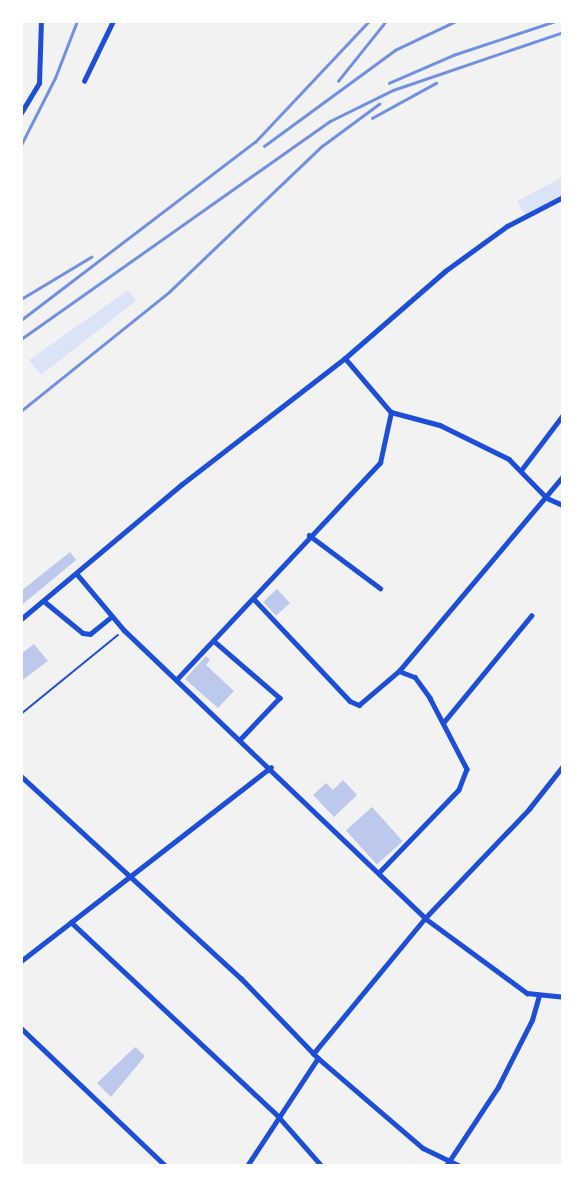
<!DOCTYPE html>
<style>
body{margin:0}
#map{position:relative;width:584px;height:1187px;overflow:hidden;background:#f2f2f2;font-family:"Sofia Sans Condensed",sans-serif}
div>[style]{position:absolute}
.green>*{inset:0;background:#dbe4f7}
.building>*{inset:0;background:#bdc9ec;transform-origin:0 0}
.path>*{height:2px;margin:-1px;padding:0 1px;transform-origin:1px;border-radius:1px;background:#1d4ed8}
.minor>*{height:4.5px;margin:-2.25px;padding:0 2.25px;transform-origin:2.25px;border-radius:2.25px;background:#1d4ed8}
.tertiary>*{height:5px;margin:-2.5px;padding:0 2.5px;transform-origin:2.5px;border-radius:2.5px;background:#1d4ed8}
.rail>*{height:2.5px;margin:-1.25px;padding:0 1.25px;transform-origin:1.25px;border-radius:1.25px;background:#7290e2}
span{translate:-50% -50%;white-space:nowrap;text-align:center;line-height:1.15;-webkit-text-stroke:5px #fff;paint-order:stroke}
.frame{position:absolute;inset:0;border:23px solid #fff;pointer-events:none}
</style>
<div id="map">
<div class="green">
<i style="clip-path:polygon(563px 177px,563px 197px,525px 215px,517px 201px)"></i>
<i style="clip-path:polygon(128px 290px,136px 301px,41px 375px,29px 360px)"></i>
</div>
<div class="building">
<i style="clip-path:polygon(70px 552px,76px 560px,23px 604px,21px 591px)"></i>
<i style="left:277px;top:589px;width:19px;height:19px;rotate:47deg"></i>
<i style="clip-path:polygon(34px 644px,48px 661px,21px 681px,21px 654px)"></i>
<i style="clip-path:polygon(206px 656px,210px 660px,206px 665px,234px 691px,218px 708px,185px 679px)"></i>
<i style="clip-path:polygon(343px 780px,357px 795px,334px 817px,313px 795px,326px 783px,333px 790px)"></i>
<i style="left:372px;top:807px;width:46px;height:35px;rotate:48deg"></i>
<i style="clip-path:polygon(135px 1047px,145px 1056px,111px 1097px,97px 1083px)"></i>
</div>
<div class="path">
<i style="left:21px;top:714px;width:125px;rotate:-39.2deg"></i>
</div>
<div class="minor">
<i style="left:84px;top:81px;width:67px;rotate:-64.2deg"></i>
<i style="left:21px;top:113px;width:35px;rotate:-59deg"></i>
<i style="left:39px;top:83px;width:62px;rotate:-88.2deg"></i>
<i style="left:345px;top:358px;width:71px;rotate:49.6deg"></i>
<i style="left:391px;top:412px;width:51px;rotate:14.9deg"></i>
<i style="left:440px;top:425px;width:77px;rotate:26.2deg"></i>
<i style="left:509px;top:459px;width:54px;rotate:45.7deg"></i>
<i style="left:547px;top:498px;width:17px;rotate:24deg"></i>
<i style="left:522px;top:469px;width:68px;rotate:-52.8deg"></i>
<i style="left:309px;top:535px;width:89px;rotate:36.7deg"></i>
<i style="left:77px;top:574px;width:73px;rotate:50deg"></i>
<i style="left:124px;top:630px;width:417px;rotate:43.7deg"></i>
<i style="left:425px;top:918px;width:127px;rotate:36.3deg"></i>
<i style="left:527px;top:993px;width:36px;rotate:6deg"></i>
<i style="left:254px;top:599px;width:140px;rotate:46.7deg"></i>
<i style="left:350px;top:701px;width:10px;rotate:24deg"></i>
<i style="left:359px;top:705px;width:52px;rotate:-40.4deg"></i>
<i style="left:399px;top:671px;width:17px;rotate:21deg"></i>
<i style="left:415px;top:677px;width:26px;rotate:54deg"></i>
<i style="left:430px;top:698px;width:80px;rotate:62.5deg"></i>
<i style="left:467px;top:769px;width:22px;rotate:111deg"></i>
<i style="left:459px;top:790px;width:115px;rotate:133.9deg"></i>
<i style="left:44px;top:601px;width:50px;rotate:39.4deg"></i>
<i style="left:83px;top:633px;width:7px;rotate:8deg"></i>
<i style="left:90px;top:634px;width:27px;rotate:-39deg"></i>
<i style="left:214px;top:641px;width:87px;rotate:40.8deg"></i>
<i style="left:280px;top:698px;width:57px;rotate:133.6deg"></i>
<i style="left:399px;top:671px;width:255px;rotate:-49.9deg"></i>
<i style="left:176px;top:680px;width:298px;rotate:-46.8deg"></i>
<i style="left:380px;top:463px;width:52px;rotate:-77.8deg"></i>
<i style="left:443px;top:723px;width:139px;rotate:-50.6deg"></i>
<i style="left:21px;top:776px;width:299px;rotate:42.6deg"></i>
<i style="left:241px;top:978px;width:111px;rotate:46.1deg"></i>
<i style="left:318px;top:1058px;width:138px;rotate:40.6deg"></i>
<i style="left:423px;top:1148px;width:41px;rotate:25.9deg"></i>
<i style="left:71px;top:922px;width:284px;rotate:43.1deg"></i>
<i style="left:278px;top:1116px;width:67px;rotate:48.7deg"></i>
<i style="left:21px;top:961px;width:316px;rotate:-37.8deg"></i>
<i style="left:21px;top:1028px;width:200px;rotate:43.6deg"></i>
<i style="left:313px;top:1054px;width:176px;rotate:-50.5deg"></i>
<i style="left:425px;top:918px;width:151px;rotate:-46.3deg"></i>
<i style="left:529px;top:809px;width:55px;rotate:-51.7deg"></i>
<i style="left:247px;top:1166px;width:129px;rotate:-56.7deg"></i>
<i style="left:446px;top:1166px;width:95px;rotate:-56.6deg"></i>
<i style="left:498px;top:1087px;width:75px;rotate:-63.1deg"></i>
<i style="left:532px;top:1020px;width:25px;rotate:-74deg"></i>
</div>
<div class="tertiary">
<i style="left:21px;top:619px;width:210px;rotate:-40deg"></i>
<i style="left:182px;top:484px;width:206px;rotate:-37.7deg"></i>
<i style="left:345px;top:358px;width:133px;rotate:-41deg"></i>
<i style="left:445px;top:271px;width:77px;rotate:-36deg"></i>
<i style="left:507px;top:226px;width:63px;rotate:-27.4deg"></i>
</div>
<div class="rail">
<i style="left:338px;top:81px;width:77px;rotate:-51.3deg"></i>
<i style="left:389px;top:83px;width:70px;rotate:-23.6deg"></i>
<i style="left:453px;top:55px;width:108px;rotate:-18.3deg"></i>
<i style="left:372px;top:118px;width:73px;rotate:-28.7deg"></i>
<i style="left:21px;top:145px;width:75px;rotate:-63.1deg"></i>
<i style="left:55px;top:78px;width:61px;rotate:-68.9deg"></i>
<i style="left:264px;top:146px;width:162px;rotate:-36.2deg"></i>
<i style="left:395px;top:50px;width:68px;rotate:-25.4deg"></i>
<i style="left:21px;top:299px;width:82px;rotate:-31deg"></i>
<i style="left:21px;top:320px;width:294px;rotate:-37.3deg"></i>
<i style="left:255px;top:142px;width:166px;rotate:-46.7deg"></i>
<i style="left:21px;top:339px;width:378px;rotate:-35.2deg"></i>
<i style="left:330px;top:121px;width:70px;rotate:-26.2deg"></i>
<i style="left:393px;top:90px;width:180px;rotate:-18.8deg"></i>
<i style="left:21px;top:411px;width:190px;rotate:-38.8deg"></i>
<i style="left:169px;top:292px;width:211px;rotate:-43.7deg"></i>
<i style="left:322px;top:146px;width:71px;rotate:-36.4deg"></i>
</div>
<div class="frame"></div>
</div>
